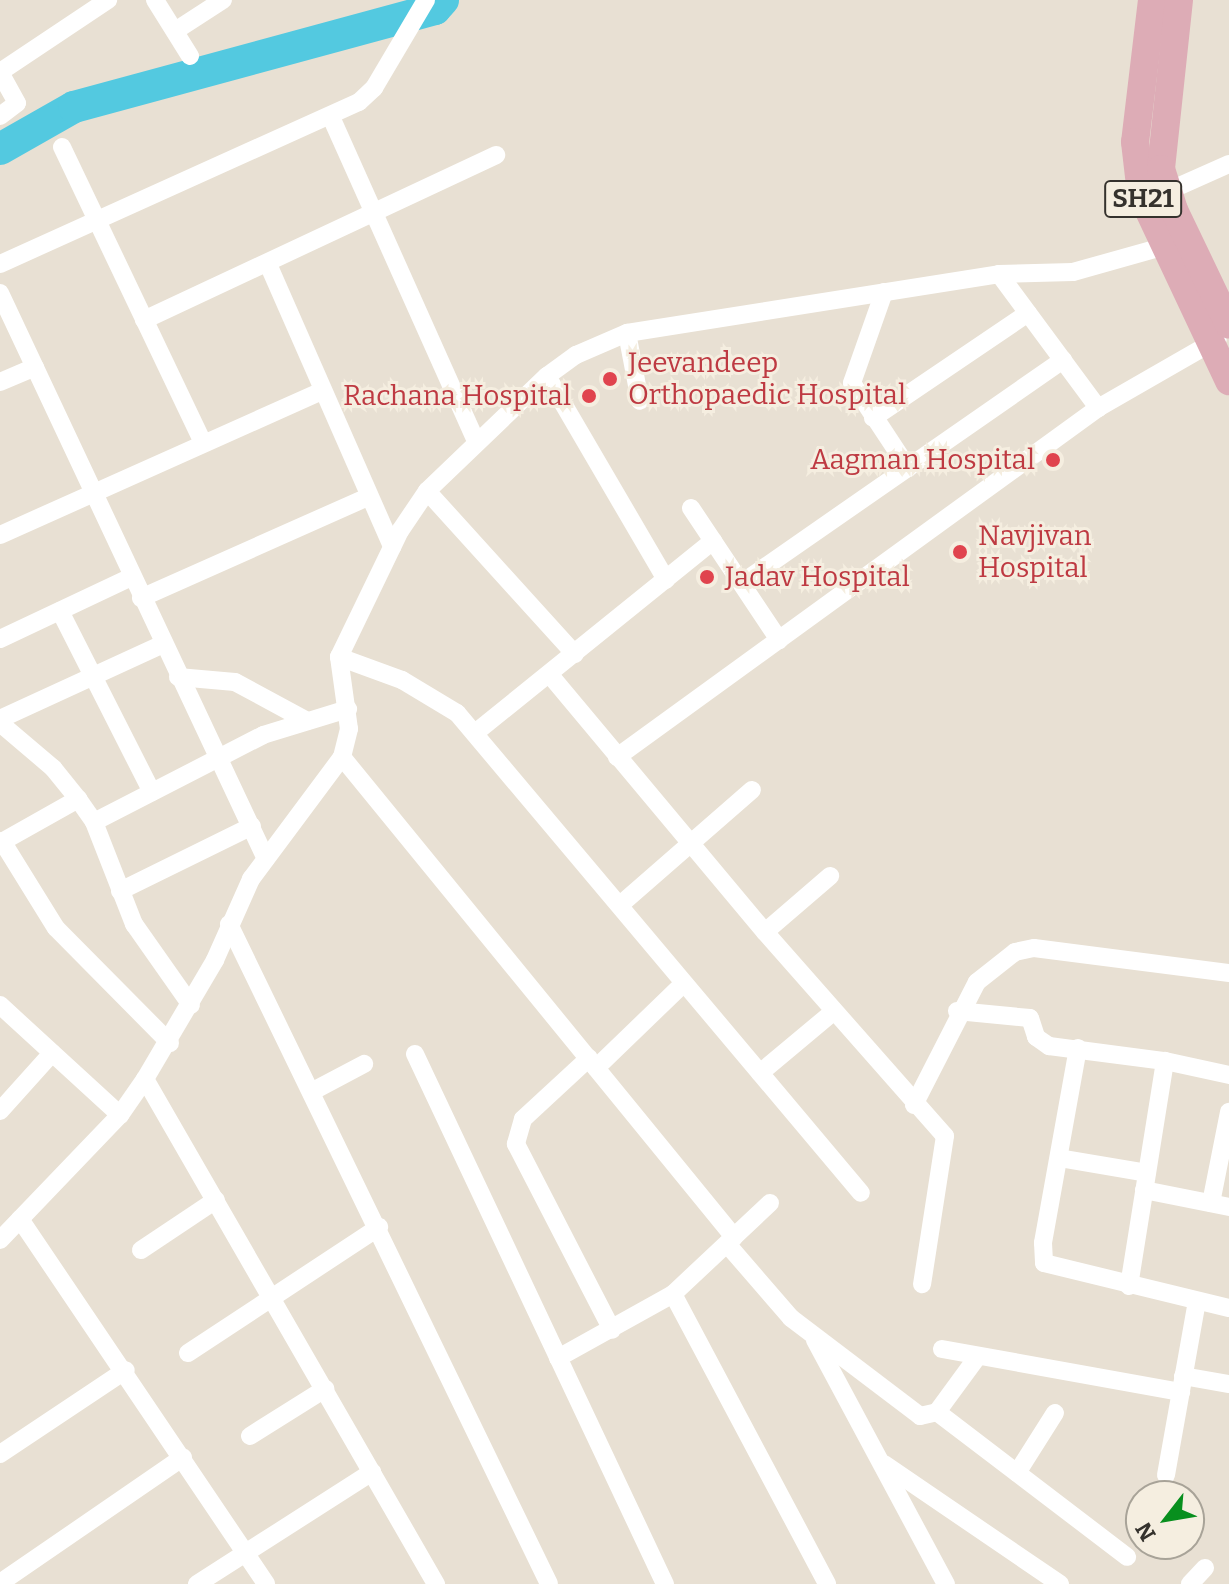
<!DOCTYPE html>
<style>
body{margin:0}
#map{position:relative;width:1229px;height:1584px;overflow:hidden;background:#e8e0d3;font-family:Bitter,serif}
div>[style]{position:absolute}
.river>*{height:32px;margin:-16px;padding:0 16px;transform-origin:16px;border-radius:16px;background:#53c9e0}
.minor>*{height:18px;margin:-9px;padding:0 9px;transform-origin:9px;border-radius:9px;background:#fff}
.primary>*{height:28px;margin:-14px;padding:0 14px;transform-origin:14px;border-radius:14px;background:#ddacb6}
.dots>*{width:22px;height:22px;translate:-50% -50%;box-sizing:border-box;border:4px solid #f5eee0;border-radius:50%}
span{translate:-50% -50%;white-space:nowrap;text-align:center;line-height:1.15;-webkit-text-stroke:6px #f5eee0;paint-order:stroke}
.shield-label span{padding:2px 6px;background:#f5eee0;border:2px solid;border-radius:6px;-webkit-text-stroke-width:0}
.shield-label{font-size:26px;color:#35322d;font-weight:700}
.health-label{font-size:28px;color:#be3a42}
.left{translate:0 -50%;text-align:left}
.right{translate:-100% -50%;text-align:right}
.north{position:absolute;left:1125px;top:1480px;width:80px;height:80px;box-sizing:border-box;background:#f5eee0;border:2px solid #a8a398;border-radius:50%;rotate:239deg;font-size:22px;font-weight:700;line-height:32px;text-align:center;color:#35322d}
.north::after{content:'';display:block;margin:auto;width:28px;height:36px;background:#088f1e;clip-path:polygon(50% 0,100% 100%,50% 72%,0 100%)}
</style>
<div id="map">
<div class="river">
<i style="left:0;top:149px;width:85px;rotate:-29.6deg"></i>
<i style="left:74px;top:107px;width:374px;rotate:-15.2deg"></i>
<i style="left:435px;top:9px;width:12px;rotate:-48deg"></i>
</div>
<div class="minor">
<i style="left:155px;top:0;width:66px;rotate:58deg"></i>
<i style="left:175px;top:31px;width:57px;rotate:-32.9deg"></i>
<i style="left:0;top:116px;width:21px;rotate:-37deg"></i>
<i style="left:17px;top:103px;width:35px;rotate:-119deg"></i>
<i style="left:0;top:72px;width:130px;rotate:-33.7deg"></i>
<i style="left:331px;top:117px;width:357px;rotate:65.9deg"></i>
<i style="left:62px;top:147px;width:328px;rotate:64.5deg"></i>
<i style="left:1166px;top:192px;width:69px;rotate:-24deg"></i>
<i style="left:0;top:264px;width:394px;rotate:-24.3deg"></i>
<i style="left:359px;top:102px;width:21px;rotate:-43deg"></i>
<i style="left:374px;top:88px;width:102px;rotate:-59.4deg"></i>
<i style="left:268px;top:264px;width:309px;rotate:66.3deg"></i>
<i style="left:999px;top:274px;width:167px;rotate:53.5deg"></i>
<i style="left:884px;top:292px;width:96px;rotate:109.4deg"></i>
<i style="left:852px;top:383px;width:102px;rotate:56.6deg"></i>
<i style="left:0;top:293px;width:625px;rotate:64.83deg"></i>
<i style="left:144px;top:320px;width:389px;rotate:-25.1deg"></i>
<i style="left:627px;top:333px;width:69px;rotate:79.2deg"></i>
<i style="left:547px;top:376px;width:236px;rotate:59.7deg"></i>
<i style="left:0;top:382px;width:38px;rotate:-23deg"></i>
<i style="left:873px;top:418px;width:187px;rotate:-34.1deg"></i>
<i style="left:427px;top:491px;width:220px;rotate:47.8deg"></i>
<i style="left:691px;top:508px;width:159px;rotate:56.3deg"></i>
<i style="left:0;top:535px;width:353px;rotate:-24.1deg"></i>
<i style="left:742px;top:583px;width:391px;rotate:-34.8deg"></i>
<i style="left:141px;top:598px;width:248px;rotate:-24deg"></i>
<i style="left:60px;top:611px;width:203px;rotate:63.1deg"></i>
<i style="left:0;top:639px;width:145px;rotate:-25.3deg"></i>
<i style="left:339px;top:657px;width:67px;rotate:20.1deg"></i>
<i style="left:402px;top:680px;width:64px;rotate:31deg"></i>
<i style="left:457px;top:713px;width:627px;rotate:49.91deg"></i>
<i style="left:550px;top:675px;width:335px;rotate:50.1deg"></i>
<i style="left:765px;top:932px;width:272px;rotate:48.6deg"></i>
<i style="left:945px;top:1136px;width:150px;rotate:98.8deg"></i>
<i style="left:178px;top:677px;width:57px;rotate:5deg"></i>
<i style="left:235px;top:682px;width:82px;rotate:28.4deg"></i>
<i style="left:0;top:719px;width:179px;rotate:-24.7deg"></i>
<i style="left:0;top:723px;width:70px;rotate:40.3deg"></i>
<i style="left:53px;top:768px;width:40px;rotate:51deg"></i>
<i style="left:78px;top:799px;width:28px;rotate:55deg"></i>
<i style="left:94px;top:822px;width:110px;rotate:68.6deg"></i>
<i style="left:134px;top:924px;width:99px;rotate:54.9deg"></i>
<i style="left:475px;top:733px;width:306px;rotate:-38.9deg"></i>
<i style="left:342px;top:757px;width:620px;rotate:50.76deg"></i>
<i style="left:617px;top:757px;width:594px;rotate:-35.96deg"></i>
<i style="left:1098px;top:408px;width:138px;rotate:-29.9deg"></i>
<i style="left:94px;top:822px;width:190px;rotate:-27.2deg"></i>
<i style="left:263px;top:735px;width:89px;rotate:-17deg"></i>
<i style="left:2px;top:841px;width:102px;rotate:58.2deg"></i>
<i style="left:56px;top:928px;width:162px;rotate:45.3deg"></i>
<i style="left:0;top:843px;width:90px;rotate:-29.4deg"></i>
<i style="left:120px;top:891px;width:147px;rotate:-26.2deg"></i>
<i style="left:620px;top:905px;width:175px;rotate:-41.1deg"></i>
<i style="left:229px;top:924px;width:733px;rotate:64.13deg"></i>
<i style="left:765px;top:932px;width:86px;rotate:-40.7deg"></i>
<i style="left:0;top:1005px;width:163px;rotate:42.5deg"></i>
<i style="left:957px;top:1011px;width:73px;rotate:5.5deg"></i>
<i style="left:1030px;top:1018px;width:20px;rotate:72deg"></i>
<i style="left:1036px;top:1037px;width:16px;rotate:35deg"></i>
<i style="left:1049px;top:1046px;width:117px;rotate:7.4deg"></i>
<i style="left:1165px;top:1061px;width:66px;rotate:12.3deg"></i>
<i style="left:1078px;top:1048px;width:198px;rotate:100.2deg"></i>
<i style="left:1043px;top:1243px;width:20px;rotate:87deg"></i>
<i style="left:1044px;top:1263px;width:190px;rotate:13.7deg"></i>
<i style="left:415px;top:1054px;width:586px;rotate:64.75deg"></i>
<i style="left:589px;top:1058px;width:90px;rotate:137.3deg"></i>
<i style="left:523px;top:1119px;width:26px;rotate:106deg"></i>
<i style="left:516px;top:1144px;width:209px;rotate:62.7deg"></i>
<i style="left:596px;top:1068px;width:122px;rotate:-44deg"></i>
<i style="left:760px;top:1073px;width:95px;rotate:-39.9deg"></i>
<i style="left:145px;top:1079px;width:583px;rotate:60.05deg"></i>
<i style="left:313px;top:1091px;width:58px;rotate:-27.9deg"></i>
<i style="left:914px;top:1105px;width:138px;rotate:-62.9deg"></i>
<i style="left:977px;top:982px;width:48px;rotate:-38.3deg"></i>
<i style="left:1015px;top:952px;width:19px;rotate:-12deg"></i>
<i style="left:1034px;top:948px;width:197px;rotate:7.3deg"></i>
<i style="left:0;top:1111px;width:78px;rotate:-48.1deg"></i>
<i style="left:1059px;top:1158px;width:89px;rotate:9.7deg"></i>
<i style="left:1144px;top:1190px;width:87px;rotate:11.3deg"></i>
<i style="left:1211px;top:1203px;width:93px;rotate:-78.8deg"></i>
<i style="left:20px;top:1219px;width:440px;rotate:56deg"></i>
<i style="left:0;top:1240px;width:173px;rotate:-46.2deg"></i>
<i style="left:120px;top:1115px;width:44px;rotate:-55.2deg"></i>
<i style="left:145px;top:1079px;width:138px;rotate:-59.5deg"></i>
<i style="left:215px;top:960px;width:89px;rotate:-66deg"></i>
<i style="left:251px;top:879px;width:152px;rotate:-53.3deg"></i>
<i style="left:342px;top:757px;width:29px;rotate:-76deg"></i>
<i style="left:349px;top:729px;width:73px;rotate:-97.9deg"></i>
<i style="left:339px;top:657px;width:140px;rotate:-64.2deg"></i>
<i style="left:400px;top:531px;width:48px;rotate:-56deg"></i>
<i style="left:427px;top:491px;width:166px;rotate:-43.8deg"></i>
<i style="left:547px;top:376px;width:36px;rotate:-36deg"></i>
<i style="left:576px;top:355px;width:56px;rotate:-23.3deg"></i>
<i style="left:627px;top:333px;width:377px;rotate:-9deg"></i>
<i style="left:999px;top:274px;width:74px;rotate:-1.5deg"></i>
<i style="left:1073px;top:272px;width:92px;rotate:-15.7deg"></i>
<i style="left:727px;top:1244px;width:98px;rotate:49.1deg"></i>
<i style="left:791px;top:1318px;width:162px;rotate:37.2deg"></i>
<i style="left:920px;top:1416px;width:17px;rotate:-13deg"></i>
<i style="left:937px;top:1412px;width:69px;rotate:-53.8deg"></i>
<i style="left:141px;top:1250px;width:90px;rotate:-33.7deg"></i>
<i style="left:1129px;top:1286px;width:228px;rotate:-80.9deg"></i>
<i style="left:673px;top:1294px;width:328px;rotate:62deg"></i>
<i style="left:815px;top:1340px;width:277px;rotate:61.8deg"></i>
<i style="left:942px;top:1349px;width:243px;rotate:10.2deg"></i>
<i style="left:188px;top:1353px;width:229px;rotate:-33.4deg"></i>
<i style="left:558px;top:1358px;width:132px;rotate:-29.1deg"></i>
<i style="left:673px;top:1294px;width:133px;rotate:-43.2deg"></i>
<i style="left:1183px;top:1376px;width:47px;rotate:9.9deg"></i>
<i style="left:937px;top:1412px;width:239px;rotate:37.3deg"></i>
<i style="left:250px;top:1436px;width:89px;rotate:-32.1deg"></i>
<i style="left:0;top:1454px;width:151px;rotate:-33.7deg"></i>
<i style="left:884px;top:1464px;width:213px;rotate:34.3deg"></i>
<i style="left:1017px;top:1473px;width:71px;rotate:-57.7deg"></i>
<i style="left:1166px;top:1475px;width:177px;rotate:-79.9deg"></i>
<i style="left:0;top:1583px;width:222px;rotate:-34.5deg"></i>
<i style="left:197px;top:1584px;width:208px;rotate:-32.6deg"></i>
<i style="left:1190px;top:1584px;width:22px;rotate:-47deg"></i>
</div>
<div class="primary">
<i style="left:1152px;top:0;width:143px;rotate:96.8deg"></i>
<i style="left:1135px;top:142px;width:52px;rotate:83.4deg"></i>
<i style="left:1141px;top:194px;width:207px;rotate:64.8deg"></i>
<i style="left:1179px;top:0;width:170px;rotate:96.1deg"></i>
<i style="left:1161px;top:169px;width:43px;rotate:72.4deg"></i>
<i style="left:1174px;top:210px;width:127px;rotate:64.4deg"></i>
</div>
<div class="dots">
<i style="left:610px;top:379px;background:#e0444e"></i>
<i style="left:589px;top:396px;background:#e0444e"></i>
<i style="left:1053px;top:460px;background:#e0444e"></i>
<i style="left:960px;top:552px;background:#e0444e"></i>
<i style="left:707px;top:577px;background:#e0444e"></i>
</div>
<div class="shield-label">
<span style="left:1143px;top:199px">SH21</span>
</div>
<div class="health-label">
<span class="left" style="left:628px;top:379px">Jeevandeep<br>Orthopaedic Hospital</span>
<span class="right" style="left:571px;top:396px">Rachana Hospital</span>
<span class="right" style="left:1035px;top:460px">Aagman Hospital</span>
<span class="left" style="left:978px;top:552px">Navjivan<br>Hospital</span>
<span class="left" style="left:725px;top:577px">Jadav Hospital</span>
</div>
<div class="north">N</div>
</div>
